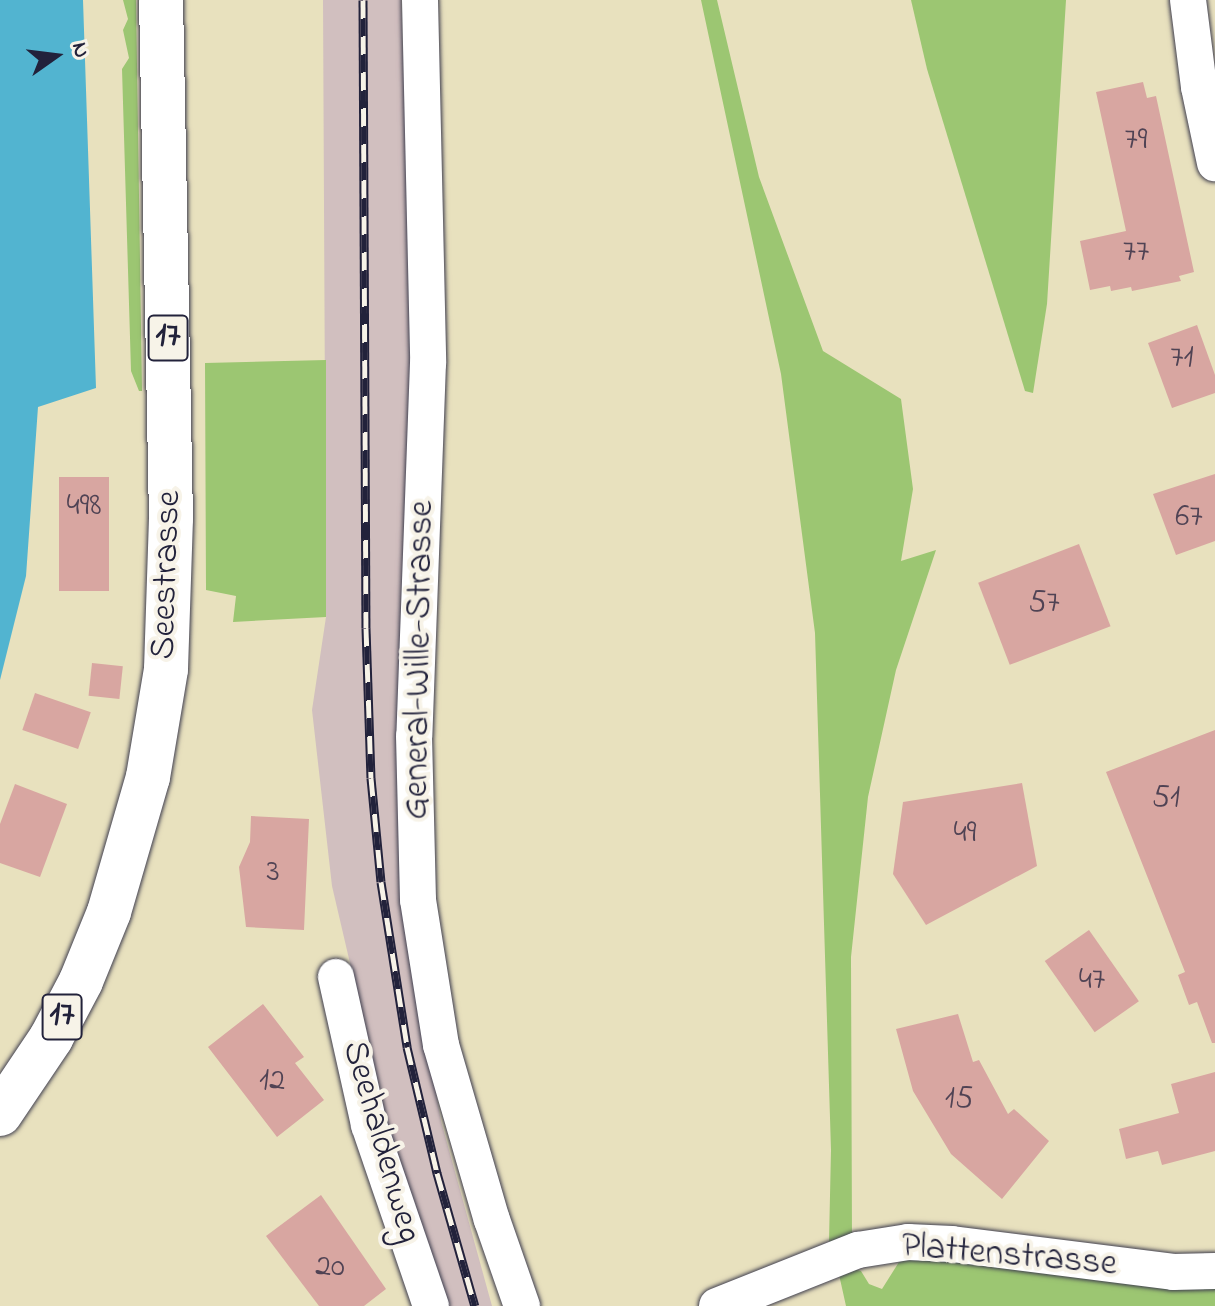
<!DOCTYPE html>
<style>
body{margin:0}
#map{position:relative;width:1215px;height:1306px;overflow:hidden;background:#e8e1be;font-family:"Indie Flower",sans-serif}
div>[style]{position:absolute}
.industrial>*{inset:0;background:#d1bfbf}
.green>*{inset:0;background:#9cc672}
.water>*{inset:0;background:#52b4d0}
.building>*{inset:0;background:#d8a6a1;transform-origin:0 0}
.roads{filter:drop-shadow(0 0 2px #403f4f) drop-shadow(0 0 2px #403f4f)}
.minor>*{height:36px;margin:-18px;padding:0 18px;transform-origin:18px;border-radius:18px;background:#fff}
.primary>*{height:44px;margin:-22px;padding:0 22px;transform-origin:22px;border-radius:22px;background:#fff}
.rail>*{height:9px;margin-top:-4.5px;transform-origin:0;background:repeating-linear-gradient(90deg,#f7f3e8 0 18px,#22223b 0 36px);box-sizing:border-box;border-block:2px solid #22223b}
span{translate:-50% -50%;white-space:nowrap;text-align:center;line-height:1.15;-webkit-text-stroke:8px #f7f3e8;paint-order:stroke}
.number-label{font-size:32px;color:#504354}
.number-label span{-webkit-text-stroke-width:0}
.shield-label span{padding:2px 6px;background:#f7f3e8;border:2px solid;border-radius:6px;-webkit-text-stroke-width:0}
.shield-label{font-size:34px;color:#22223b;font-weight:700}
.street-label{font-size:36px;color:#22223b}
.north{position:absolute;left:16px;top:16px;width:80px;height:80px;-webkit-text-stroke:6px #f7f3e8;paint-order:stroke;rotate:76deg;font-size:22px;font-weight:700;line-height:32px;text-align:center;color:#22223b}
.north::after{content:'';display:block;margin:auto;width:28px;height:36px;background:#22223b;clip-path:polygon(50% 0,100% 100%,50% 72%,0 100%)}
</style>
<div id="map">
<div class="industrial">
<i style="clip-path:polygon(323px 0,401px 0,415px 398px,402px 899px,441px 1121px,492px 1306px,447px 1306px,388px 1126px,332px 886px,312px 710px,326px 617px)"></i>
</div>
<div class="green">
<i style="clip-path:polygon(123px 0,136px 0,142px 391px,139px 391px,131px 371px,122px 69px,129px 58px,123px 30px,128px 19px)"></i>
<i style="clip-path:polygon(701px 0,717px 0,759px 177px,823px 351px,901px 399px,913px 489px,901px 561px,936px 550px,896px 670px,868px 797px,851px 957px,852px 1239px,832px 1246px,829px 1241px,831px 1150px,815px 633px,781px 374px)"></i>
<i style="clip-path:polygon(911px 0,1066px 0,1047px 304px,1033px 393px,1025px 391px,927px 69px)"></i>
<i style="clip-path:polygon(326px 360px,326px 617px,233px 622px,236px 596px,206px 590px,205px 363px)"></i>
<i style="clip-path:polygon(910px 1257px,1215px 1286px,1215px 1306px,846px 1306px,838px 1270px,847px 1267px,861px 1271px,869px 1284px,882px 1289px,899px 1262px)"></i>
</div>
<div class="water">
<i style="clip-path:polygon(0 0,83px 0,96px 388px,38px 407px,26px 576px,0 680px)"></i>
</div>
<div class="building">
<i style="clip-path:polygon(1143px 82px,1147px 98px,1156px 96px,1194px 272px,1179px 276px,1181px 281px,1132px 291px,1131px 287px,1111px 291px,1110px 286px,1090px 290px,1080px 241px,1126px 231px,1096px 92px)"></i>
<i style="clip-path:polygon(1197px 325px,1215px 375px,1215px 393px,1172px 408px,1148px 343px)"></i>
<i style="clip-path:polygon(1215px 474px,1215px 541px,1176px 555px,1153px 494px)"></i>
<i style="left:59px;top:477px;width:50px;height:114px"></i>
<i style="left:1079px;top:544px;width:88px;height:108px;rotate:69deg"></i>
<i style="left:92px;top:663px;width:31px;height:33px;rotate:6deg"></i>
<i style="left:35px;top:693px;width:59px;height:39px;rotate:19deg"></i>
<i style="clip-path:polygon(1215px 730px,1215px 1043px,1212px 1043px,1197px 1002px,1189px 1005px,1178px 975px,1185px 972px,1106px 772px)"></i>
<i style="clip-path:polygon(1022px 783px,1037px 866px,926px 925px,893px 874px,903px 802px)"></i>
<i style="clip-path:polygon(15px 784px,67px 804px,40px 877px,0 863px,0 824px)"></i>
<i style="clip-path:polygon(251px 816px,309px 819px,304px 930px,246px 927px,239px 867px,250px 842px)"></i>
<i style="left:1089px;top:930px;width:87px;height:54px;rotate:55deg"></i>
<i style="clip-path:polygon(263px 1004px,304px 1057px,295px 1063px,324px 1100px,277px 1137px,208px 1047px)"></i>
<i style="clip-path:polygon(958px 1014px,973px 1062px,979px 1060px,1008px 1114px,1014px 1109px,1049px 1141px,1002px 1199px,951px 1154px,913px 1091px,896px 1029px)"></i>
<i style="clip-path:polygon(1215px 1072px,1215px 1151px,1162px 1165px,1158px 1151px,1126px 1159px,1119px 1129px,1179px 1113px,1171px 1084px)"></i>
<i style="clip-path:polygon(321px 1195px,386px 1289px,364px 1306px,319px 1306px,266px 1236px)"></i>
</div>
<div class="roads">
<div class="minor">
<i style="left:420px;top:0;width:363px;rotate:88.7deg"></i>
<i style="left:428px;top:363px;width:373px;rotate:92.1deg"></i>
<i style="left:414px;top:736px;width:164px;rotate:88.6deg"></i>
<i style="left:418px;top:900px;width:147px;rotate:81deg"></i>
<i style="left:441px;top:1045px;width:182px;rotate:73.8deg"></i>
<i style="left:492px;top:1220px;width:91px;rotate:70.8deg"></i>
<i style="left:1188px;top:0;width:88px;rotate:82.8deg"></i>
<i style="left:1199px;top:87px;width:78px;rotate:78.1deg"></i>
<i style="left:336px;top:977px;width:152px;rotate:77.4deg"></i>
<i style="left:369px;top:1125px;width:191px;rotate:71.1deg"></i>
<i style="left:717px;top:1306px;width:152px;rotate:-21.7deg"></i>
<i style="left:858px;top:1250px;width:51px;rotate:-9.1deg"></i>
<i style="left:908px;top:1242px;width:44px;rotate:2.6deg"></i>
<i style="left:952px;top:1244px;width:223px;rotate:7.2deg"></i>
<i style="left:1173px;top:1272px;width:42px;rotate:-1.4deg"></i>
</div>
<div class="primary">
<i style="left:0;top:1114px;width:92px;rotate:-56.1deg"></i>
<i style="left:51px;top:1038px;width:64px;rotate:-62.2deg"></i>
<i style="left:81px;top:981px;width:74px;rotate:-67.9deg"></i>
<i style="left:109px;top:912px;width:141px;rotate:-73.9deg"></i>
<i style="left:148px;top:777px;width:109px;rotate:-80.5deg"></i>
<i style="left:166px;top:669px;width:150px;rotate:-88.1deg"></i>
<i style="left:171px;top:519px;width:519px;rotate:-91.1deg"></i>
</div>
</div>
<div class="rail">
<i style="left:363px;top:0;width:628px;rotate:89.73deg"></i>
<i style="left:366px;top:628px;width:150px;rotate:88.1deg"></i>
<i style="left:371px;top:778px;width:104px;rotate:84.5deg"></i>
<i style="left:381px;top:882px;width:167px;rotate:81deg"></i>
<i style="left:407px;top:1047px;width:130px;rotate:76.6deg"></i>
<i style="left:437px;top:1173px;width:138px;rotate:74.1deg"></i>
</div>
<div class="number-label">
<span style="left:1136px;top:141px">79</span>
<span style="left:1136px;top:253px">77</span>
<span style="left:1182px;top:359px">71</span>
<span style="left:84px;top:507px">498</span>
<span style="left:1189px;top:518px">67</span>
<span style="left:1044px;top:604px">57</span>
<span style="left:1166px;top:799px">51</span>
<span style="left:965px;top:834px">49</span>
<span style="left:273px;top:873px">3</span>
<span style="left:1092px;top:981px">47</span>
<span style="left:272px;top:1082px">12</span>
<span style="left:959px;top:1100px">15</span>
<span style="left:330px;top:1268px">20</span>
</div>
<div class="shield-label">
<span style="left:168px;top:338px">17</span>
<span style="left:62px;top:1017px">17</span>
</div>
<div class="street-label">
<span style="left:167px;top:575px;rotate:-88deg">Seestrasse</span>
<span style="left:420px;top:660px;rotate:-89deg">General-Wille-Strasse</span>
<span style="left:381px;top:1142px;rotate:74deg">Seehaldenweg</span>
<span style="left:1009px;top:1256px;rotate:5deg">Plattenstrasse</span>
</div>
<div class="north">N</div>
</div>
